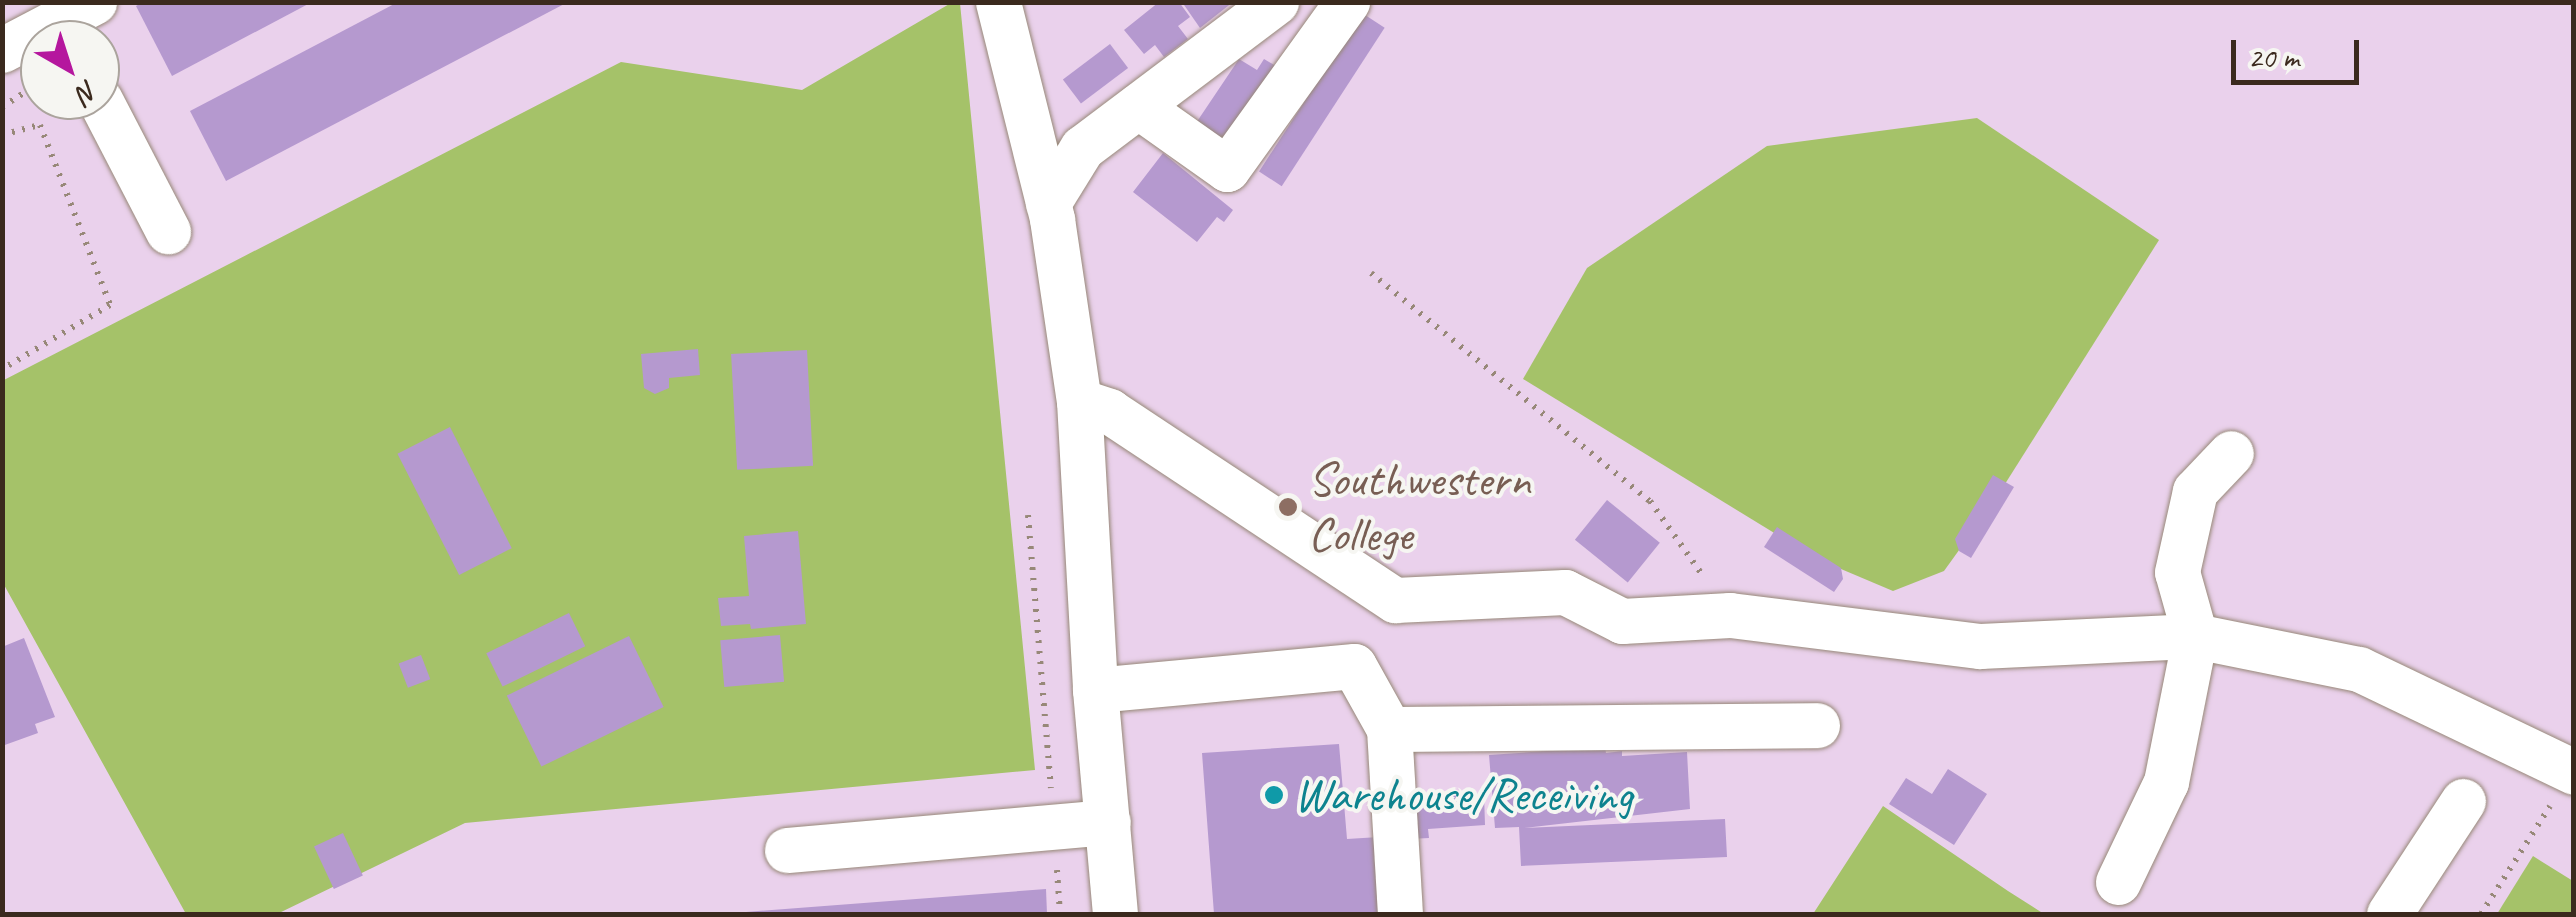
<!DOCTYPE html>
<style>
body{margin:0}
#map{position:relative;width:2576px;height:917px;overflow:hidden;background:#f3e6d2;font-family:Caveat,sans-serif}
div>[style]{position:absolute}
.built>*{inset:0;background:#ead1ec}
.green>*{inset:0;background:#a5c269}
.building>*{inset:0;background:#b599cf;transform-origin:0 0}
.path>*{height:6px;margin-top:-3px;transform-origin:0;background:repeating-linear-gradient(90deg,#978878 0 2.5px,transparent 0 10.5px)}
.roads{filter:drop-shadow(0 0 2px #978878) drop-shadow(0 0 2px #978878)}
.minor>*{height:45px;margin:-22.5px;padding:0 22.5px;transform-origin:22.5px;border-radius:22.5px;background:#fff}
.dots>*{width:28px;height:28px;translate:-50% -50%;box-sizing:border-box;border:5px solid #f6f6f2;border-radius:50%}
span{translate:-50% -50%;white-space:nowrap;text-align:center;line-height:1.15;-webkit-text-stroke:8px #f6f6f2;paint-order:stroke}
.education-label{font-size:48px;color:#785e54}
.left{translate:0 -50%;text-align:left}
.culture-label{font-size:48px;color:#0d838f}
.frame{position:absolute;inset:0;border:5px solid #3b2a1e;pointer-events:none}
.north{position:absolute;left:20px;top:20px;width:100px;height:100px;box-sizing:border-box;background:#f6f6f2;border:2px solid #aba49d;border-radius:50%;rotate:141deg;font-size:28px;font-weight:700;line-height:40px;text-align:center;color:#3b2a1e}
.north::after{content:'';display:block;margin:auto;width:35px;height:45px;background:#b5179e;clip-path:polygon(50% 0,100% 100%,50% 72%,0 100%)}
.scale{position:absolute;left:2231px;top:40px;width:128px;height:45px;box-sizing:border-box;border:5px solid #3b2a1e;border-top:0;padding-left:12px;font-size:30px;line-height:35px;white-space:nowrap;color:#3b2a1e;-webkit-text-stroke:8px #f6f6f2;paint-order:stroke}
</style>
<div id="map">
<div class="built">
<i style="clip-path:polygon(evenodd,3px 3px,2573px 3px,2573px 914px,3px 914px,3px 3px,40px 40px,100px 40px,100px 100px,40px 100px,40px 40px)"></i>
</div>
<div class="green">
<i style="clip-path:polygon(951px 3px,960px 3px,1035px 770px,465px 823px,277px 914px,186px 914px,3px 583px,2px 381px,621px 62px,802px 90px)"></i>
<i style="clip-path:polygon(1977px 118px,2159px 240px,1993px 503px,1944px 571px,1893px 591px,1815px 558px,1523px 379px,1587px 268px,1767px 146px)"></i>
<i style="clip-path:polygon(1883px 806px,2008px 891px,2044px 914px,1813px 914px)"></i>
<i style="clip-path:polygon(2533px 856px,2573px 881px,2573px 914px,2497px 914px)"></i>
</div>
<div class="building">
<i style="clip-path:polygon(143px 2px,312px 2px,172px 76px,136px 6px)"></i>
<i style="clip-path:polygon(398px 2px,568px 2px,226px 181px,190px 111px)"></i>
<i style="clip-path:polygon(1159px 2px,1179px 2px,1190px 17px,1178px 26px,1188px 39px,1164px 57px,1155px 45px,1144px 54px,1124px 30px)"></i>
<i style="clip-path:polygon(1182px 2px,1233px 2px,1200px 28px)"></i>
<i style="left:1362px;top:13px;width:27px;height:189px;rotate:33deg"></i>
<i style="left:1110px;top:44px;width:30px;height:59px;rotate:53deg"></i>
<i style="clip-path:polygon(1239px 59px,1257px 70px,1264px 59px,1281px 69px,1229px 145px,1196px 123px)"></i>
<i style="clip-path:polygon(1163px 153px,1233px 210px,1224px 222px,1217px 217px,1197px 242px,1133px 192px)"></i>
<i style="clip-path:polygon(698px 349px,700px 375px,669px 378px,669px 388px,655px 394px,644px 388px,641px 354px)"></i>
<i style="left:807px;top:350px;width:116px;height:76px;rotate:87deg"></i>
<i style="left:450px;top:427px;width:136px;height:59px;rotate:63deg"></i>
<i style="clip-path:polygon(1993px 475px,2014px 487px,1971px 558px,1959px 551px,1955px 539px)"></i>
<i style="left:1607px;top:500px;width:68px;height:51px;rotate:39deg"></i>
<i style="clip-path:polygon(1777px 527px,1841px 568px,1843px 579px,1834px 592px,1764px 547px)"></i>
<i style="clip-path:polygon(798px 531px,806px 624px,751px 629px,750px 624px,721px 626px,718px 598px,749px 596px,744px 536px)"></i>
<i style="left:569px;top:613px;width:37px;height:92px;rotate:64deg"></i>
<i style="left:780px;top:635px;width:47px;height:60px;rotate:85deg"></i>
<i style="left:629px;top:636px;width:79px;height:136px;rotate:64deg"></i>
<i style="clip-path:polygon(24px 638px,55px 717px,35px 724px,38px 733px,2px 746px,2px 647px)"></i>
<i style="left:421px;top:655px;width:26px;height:24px;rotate:69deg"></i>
<i style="clip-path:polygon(1339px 744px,1347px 839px,1379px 837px,1386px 913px,1214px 914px,1202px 753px)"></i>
<i style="clip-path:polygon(1605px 747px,1606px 753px,1622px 751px,1622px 756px,1687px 752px,1690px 809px,1523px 828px,1725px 819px,1727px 857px,1521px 866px,1519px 827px,1495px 828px,1489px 755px)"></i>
<i style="clip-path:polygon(1948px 769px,1987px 794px,1954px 845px,1889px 804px,1906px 778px,1932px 794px)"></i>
<i style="clip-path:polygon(1484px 794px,1485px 825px,1428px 829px,1429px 838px,1409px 839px,1407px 799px)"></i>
<i style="left:343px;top:833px;width:47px;height:32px;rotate:65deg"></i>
<i style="clip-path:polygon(1046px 889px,1047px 914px,746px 914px,746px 912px)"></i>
</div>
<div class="path">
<i style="left:2px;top:107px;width:35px;rotate:-33deg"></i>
<i style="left:2px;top:135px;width:39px;rotate:-15deg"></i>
<i style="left:40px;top:125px;width:193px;rotate:68.7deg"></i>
<i style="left:110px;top:305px;width:126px;rotate:149.3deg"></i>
<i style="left:1371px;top:273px;width:360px;rotate:39.3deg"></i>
<i style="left:1650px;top:501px;width:88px;rotate:54.7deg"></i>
<i style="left:1028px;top:515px;width:274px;rotate:85.2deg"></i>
<i style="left:1057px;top:870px;width:44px;rotate:86.1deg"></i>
<i style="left:2481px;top:914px;width:128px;rotate:-57.4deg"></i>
</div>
<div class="roads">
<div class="minor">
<i style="left:998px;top:2px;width:224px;rotate:76deg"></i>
<i style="left:1052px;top:219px;width:184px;rotate:81.6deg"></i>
<i style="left:1079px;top:401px;width:289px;rotate:86.8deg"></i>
<i style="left:1095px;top:690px;width:225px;rotate:84.9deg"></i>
<i style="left:2px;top:50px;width:104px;rotate:-27.6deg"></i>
<i style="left:100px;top:100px;width:148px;rotate:62.6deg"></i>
<i style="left:1138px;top:106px;width:109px;rotate:35.3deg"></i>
<i style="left:1227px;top:169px;width:206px;rotate:-54.3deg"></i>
<i style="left:1048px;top:203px;width:65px;rotate:-58.3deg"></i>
<i style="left:1082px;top:148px;width:243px;rotate:-37deg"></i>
<i style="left:1079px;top:401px;width:32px;rotate:18deg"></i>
<i style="left:1109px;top:411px;width:343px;rotate:33.5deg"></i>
<i style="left:1395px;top:600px;width:170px;rotate:-2.7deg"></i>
<i style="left:1565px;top:592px;width:64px;rotate:27deg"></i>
<i style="left:1622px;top:621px;width:108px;rotate:-3.2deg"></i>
<i style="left:1730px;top:615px;width:252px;rotate:7.1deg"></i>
<i style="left:1980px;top:646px;width:215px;rotate:-2.7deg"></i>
<i style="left:2195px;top:636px;width:167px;rotate:11.4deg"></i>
<i style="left:2359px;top:669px;width:238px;rotate:25.6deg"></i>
<i style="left:1095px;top:690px;width:260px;rotate:-5.3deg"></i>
<i style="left:1354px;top:666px;width:72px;rotate:60.9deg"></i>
<i style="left:1389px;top:729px;width:428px;rotate:-0.5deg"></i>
<i style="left:1389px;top:729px;width:185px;rotate:86.6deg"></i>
<i style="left:787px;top:850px;width:322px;rotate:-5deg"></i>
<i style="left:2118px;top:882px;width:111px;rotate:-64.4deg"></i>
<i style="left:2166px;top:782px;width:149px;rotate:-78.8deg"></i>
<i style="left:2195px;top:636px;width:66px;rotate:-105.7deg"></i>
<i style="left:2177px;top:572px;width:83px;rotate:-77.5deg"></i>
<i style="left:2195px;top:491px;width:52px;rotate:-46.5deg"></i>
<i style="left:2389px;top:914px;width:135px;rotate:-56.8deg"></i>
</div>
</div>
<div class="dots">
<i style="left:1288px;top:507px;background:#8d6e63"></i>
<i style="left:1274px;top:795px;background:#0f9aa8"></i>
</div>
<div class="education-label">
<span class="left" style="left:1308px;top:507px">Southwestern<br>College</span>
</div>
<div class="culture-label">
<span class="left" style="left:1294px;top:795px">Warehouse/Receiving</span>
</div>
<div class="frame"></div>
<div class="north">N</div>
<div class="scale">20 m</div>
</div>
